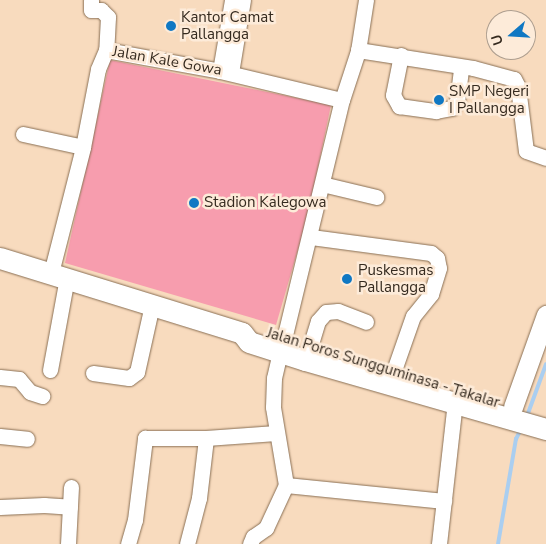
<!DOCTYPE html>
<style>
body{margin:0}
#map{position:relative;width:546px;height:544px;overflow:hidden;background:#f8dbbe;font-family:"Nunito Sans",sans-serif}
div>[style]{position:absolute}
.green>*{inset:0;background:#f79dae}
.stream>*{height:4px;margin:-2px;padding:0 2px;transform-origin:2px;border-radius:2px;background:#aacef0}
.roads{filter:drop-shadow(0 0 1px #896f54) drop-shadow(0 0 1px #896f54)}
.minor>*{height:15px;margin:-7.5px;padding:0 7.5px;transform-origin:7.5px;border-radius:7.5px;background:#fff}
.major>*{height:19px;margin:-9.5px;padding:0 9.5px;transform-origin:9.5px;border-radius:9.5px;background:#fff}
.highway>*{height:21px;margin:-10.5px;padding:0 10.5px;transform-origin:10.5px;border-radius:10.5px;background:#fff}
.dots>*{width:14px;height:14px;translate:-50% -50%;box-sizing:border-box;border:2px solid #fdebd9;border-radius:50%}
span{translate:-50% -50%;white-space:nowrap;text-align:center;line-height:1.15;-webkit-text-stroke:5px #fdebd9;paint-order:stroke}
.poi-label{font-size:15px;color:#352a1f}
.left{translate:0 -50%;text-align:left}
.street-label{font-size:15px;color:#352a1f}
.north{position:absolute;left:486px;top:10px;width:50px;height:50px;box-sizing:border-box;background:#fdebd9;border:1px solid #ad9e8f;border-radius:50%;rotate:251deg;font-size:14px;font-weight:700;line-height:20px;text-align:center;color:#352a1f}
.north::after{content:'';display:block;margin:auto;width:18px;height:22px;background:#1078c3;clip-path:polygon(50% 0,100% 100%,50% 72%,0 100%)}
</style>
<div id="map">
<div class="green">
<i style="clip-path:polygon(110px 60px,331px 105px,308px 215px,276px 325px,65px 263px)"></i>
</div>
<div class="stream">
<i style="left:527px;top:416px;width:55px;rotate:-69.9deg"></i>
<i style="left:498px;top:544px;width:107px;rotate:-80.3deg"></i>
<i style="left:516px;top:439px;width:11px;rotate:-63deg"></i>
</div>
<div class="roads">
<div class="minor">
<i style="left:91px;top:0;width:10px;rotate:90deg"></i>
<i style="left:91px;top:10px;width:10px"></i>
<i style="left:101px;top:10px;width:10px;rotate:45deg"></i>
<i style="left:108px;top:17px;width:33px;rotate:93deg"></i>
<i style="left:358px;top:50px;width:116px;rotate:8.9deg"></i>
<i style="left:473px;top:68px;width:42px;rotate:15deg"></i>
<i style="left:514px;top:79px;width:9px;rotate:63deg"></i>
<i style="left:518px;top:87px;width:64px;rotate:82.9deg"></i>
<i style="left:526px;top:151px;width:21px;rotate:19deg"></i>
<i style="left:401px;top:55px;width:41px;rotate:101.3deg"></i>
<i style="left:393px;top:95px;width:13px;rotate:61deg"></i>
<i style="left:399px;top:106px;width:37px;rotate:8deg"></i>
<i style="left:436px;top:111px;width:16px;rotate:-11deg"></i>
<i style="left:452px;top:108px;width:8px;rotate:-50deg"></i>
<i style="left:457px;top:102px;width:35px;rotate:-83deg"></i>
<i style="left:220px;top:71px;width:72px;rotate:-80.4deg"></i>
<i style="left:231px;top:73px;width:74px;rotate:-80.7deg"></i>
<i style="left:23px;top:134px;width:61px;rotate:12.2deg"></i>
<i style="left:322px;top:184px;width:56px;rotate:13.5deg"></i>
<i style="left:311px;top:237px;width:121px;rotate:7.6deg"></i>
<i style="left:431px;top:253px;width:8px;rotate:40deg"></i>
<i style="left:437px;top:258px;width:10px;rotate:79deg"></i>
<i style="left:439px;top:268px;width:27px;rotate:107deg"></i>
<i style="left:431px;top:294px;width:28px;rotate:129deg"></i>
<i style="left:413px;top:316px;width:60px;rotate:109.3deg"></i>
<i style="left:51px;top:273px;width:130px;rotate:-75.7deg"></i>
<i style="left:83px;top:147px;width:79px;rotate:-79.1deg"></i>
<i style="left:98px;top:69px;width:21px;rotate:-67deg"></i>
<i style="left:106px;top:50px;width:116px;rotate:10.4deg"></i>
<i style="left:220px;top:71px;width:125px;rotate:13.4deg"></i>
<i style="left:342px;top:100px;width:52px;rotate:-71.9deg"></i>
<i style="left:358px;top:51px;width:52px;rotate:-81.1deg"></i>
<i style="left:284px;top:339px;width:246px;rotate:-76.4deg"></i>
<i style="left:310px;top:347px;width:27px;rotate:-73deg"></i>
<i style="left:318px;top:321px;width:12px;rotate:-48deg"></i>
<i style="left:326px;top:312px;width:12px;rotate:-5deg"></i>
<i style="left:338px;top:311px;width:30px;rotate:21deg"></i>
<i style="left:50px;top:370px;width:95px;rotate:-79.6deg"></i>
<i style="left:93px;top:373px;width:36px;rotate:8deg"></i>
<i style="left:129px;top:378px;width:10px;rotate:-37deg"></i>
<i style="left:137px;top:372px;width:69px;rotate:-77.4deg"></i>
<i style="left:0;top:377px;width:19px;rotate:6deg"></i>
<i style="left:19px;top:379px;width:17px;rotate:50deg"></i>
<i style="left:30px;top:392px;width:13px;rotate:18deg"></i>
<i style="left:0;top:436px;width:27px;rotate:6deg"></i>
<i style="left:286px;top:485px;width:159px;rotate:5.8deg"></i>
<i style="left:0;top:507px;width:44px;rotate:-2.6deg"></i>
<i style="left:44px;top:505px;width:26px;rotate:4deg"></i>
<i style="left:68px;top:544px;width:57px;rotate:-87deg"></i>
<i style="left:128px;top:544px;width:25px;rotate:-74deg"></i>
<i style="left:135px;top:520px;width:83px;rotate:-83deg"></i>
<i style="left:145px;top:438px;width:61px"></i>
<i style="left:206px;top:438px;width:70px;rotate:-4.1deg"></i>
<i style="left:187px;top:544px;width:48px;rotate:-75.4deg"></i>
<i style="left:199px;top:498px;width:60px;rotate:-83.3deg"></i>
<i style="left:250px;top:544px;width:8px;rotate:-67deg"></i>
<i style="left:253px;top:537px;width:16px;rotate:-35deg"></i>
<i style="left:266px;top:528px;width:47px;rotate:-65.1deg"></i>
<i style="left:286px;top:485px;width:79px;rotate:-99.5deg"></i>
<i style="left:273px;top:407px;width:29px;rotate:-88deg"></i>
<i style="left:274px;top:378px;width:28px;rotate:-77deg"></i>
<i style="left:439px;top:544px;width:143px;rotate:-83.6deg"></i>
</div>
<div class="major">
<i style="left:513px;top:407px;width:98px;rotate:-70.3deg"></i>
</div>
<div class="highway">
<i style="left:0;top:258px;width:253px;rotate:17.2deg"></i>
<i style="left:242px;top:333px;width:11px;rotate:52deg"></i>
<i style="left:249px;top:342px;width:59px;rotate:17.8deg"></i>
<i style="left:305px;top:360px;width:251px;rotate:16deg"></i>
</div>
</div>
<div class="dots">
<i style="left:171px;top:26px;background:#1078c3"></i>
<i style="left:439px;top:100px;background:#1078c3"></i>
<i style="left:194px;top:203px;background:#1078c3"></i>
<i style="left:347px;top:279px;background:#1078c3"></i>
</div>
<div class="poi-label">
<span class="left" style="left:181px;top:26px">Kantor Camat<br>Pallangga</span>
<span class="left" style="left:449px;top:100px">SMP Negeri<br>I Pallangga</span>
<span class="left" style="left:204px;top:203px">Stadion Kalegowa</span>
<span class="left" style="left:358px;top:279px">Puskesmas<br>Pallangga</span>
</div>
<div class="street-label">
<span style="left:167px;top:61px;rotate:10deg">Jalan Kale Gowa</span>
<span style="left:383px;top:368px;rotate:17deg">Jalan Poros Sungguminasa - Takalar</span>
</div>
<div class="north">U</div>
</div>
